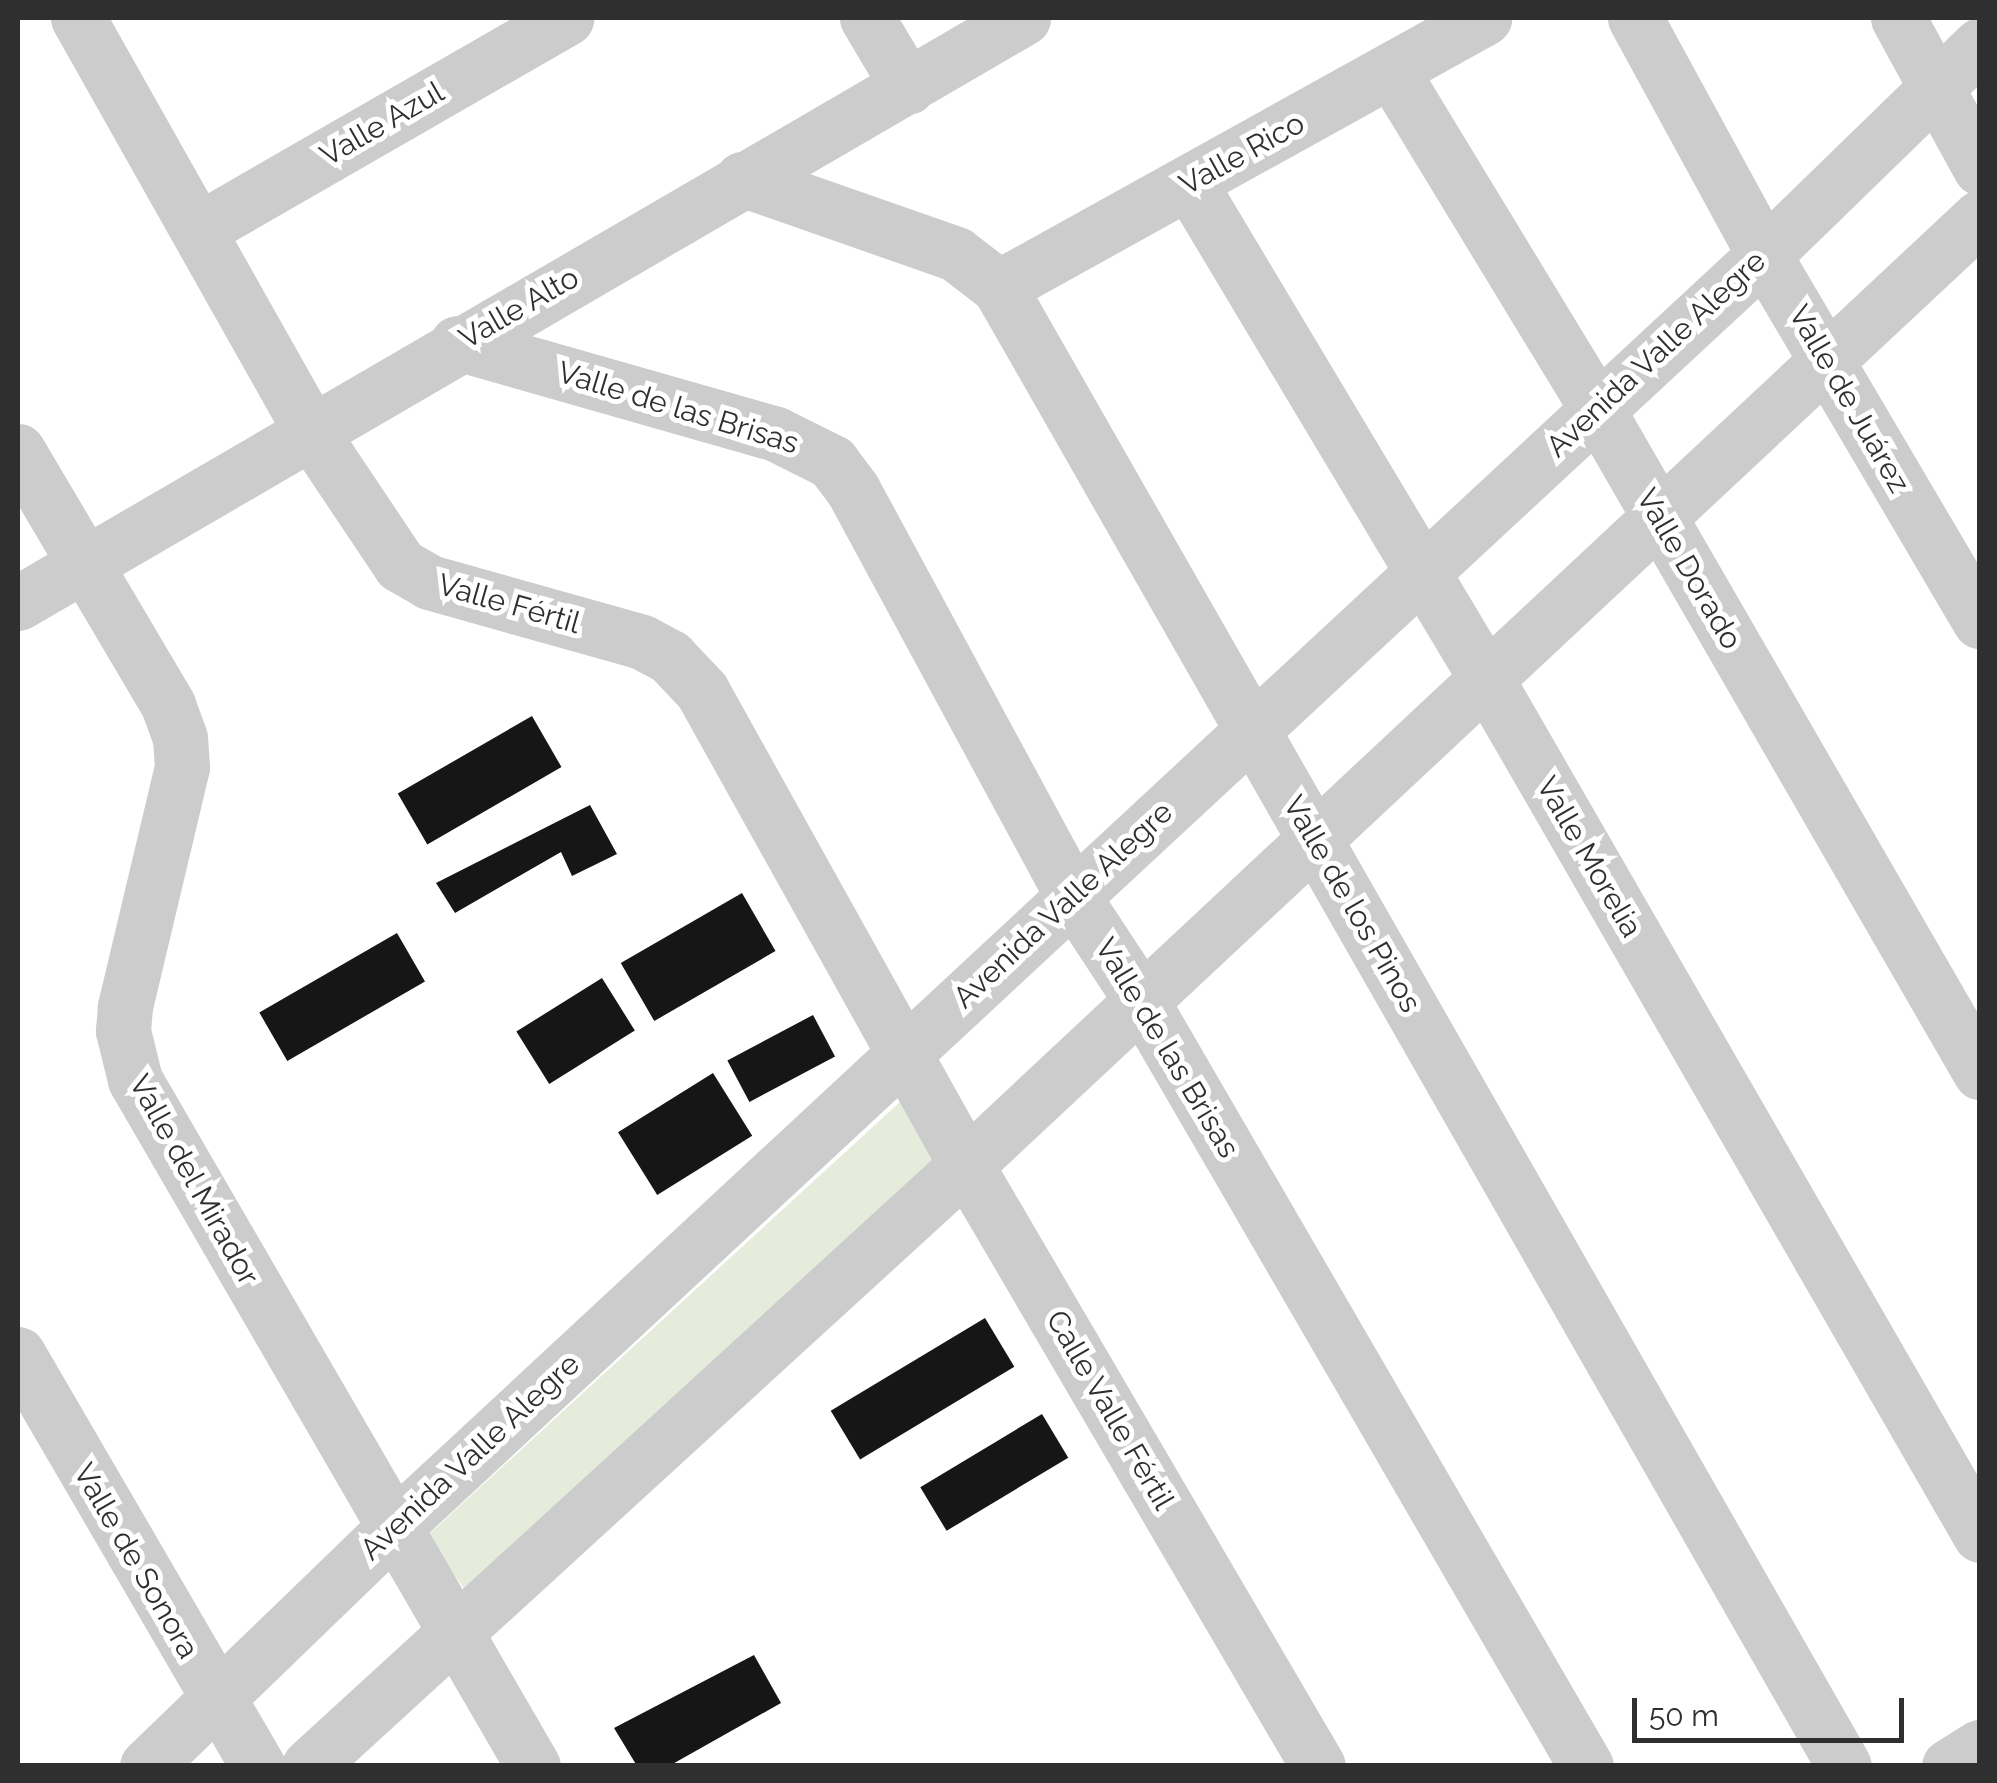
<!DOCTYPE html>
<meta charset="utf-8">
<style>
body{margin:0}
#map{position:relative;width:1997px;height:1783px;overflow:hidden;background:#fff;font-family:Raleway,sans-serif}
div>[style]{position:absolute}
.green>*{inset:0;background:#e6ecdc}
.building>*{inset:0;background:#161616;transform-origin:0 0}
.minor>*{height:55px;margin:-27.5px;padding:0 27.5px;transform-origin:27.5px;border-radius:27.5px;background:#ccc}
span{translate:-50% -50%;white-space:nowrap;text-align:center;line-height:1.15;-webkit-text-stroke:10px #fff;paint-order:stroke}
.street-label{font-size:30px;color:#2f2f2f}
.frame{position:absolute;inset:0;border:20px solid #2f2f2f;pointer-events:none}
.scale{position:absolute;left:1632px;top:1698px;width:272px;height:45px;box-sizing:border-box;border:5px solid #2f2f2f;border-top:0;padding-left:12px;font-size:30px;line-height:35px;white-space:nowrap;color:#2f2f2f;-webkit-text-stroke:8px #fff;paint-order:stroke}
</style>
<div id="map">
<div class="green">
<i style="clip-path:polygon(901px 1101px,941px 1162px,474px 1603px,427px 1536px)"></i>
</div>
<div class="building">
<i style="left:532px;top:716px;width:59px;height:155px;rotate:60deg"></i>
<i style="clip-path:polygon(590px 805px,617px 854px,572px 876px,561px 852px,455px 913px,436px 883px)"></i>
<i style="left:742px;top:893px;width:67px;height:140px;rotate:60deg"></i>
<i style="left:397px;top:933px;width:56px;height:159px;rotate:60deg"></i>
<i style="left:602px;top:978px;width:62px;height:101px;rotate:58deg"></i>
<i style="left:813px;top:1015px;width:47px;height:97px;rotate:62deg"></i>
<i style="left:713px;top:1073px;width:74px;height:112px;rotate:58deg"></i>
<i style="left:985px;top:1318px;width:57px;height:180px;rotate:59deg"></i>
<i style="left:1042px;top:1414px;width:51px;height:142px;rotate:59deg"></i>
<i style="clip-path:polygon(754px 1655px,781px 1703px,669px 1766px,637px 1766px,614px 1728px)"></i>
</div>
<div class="minor">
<i style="left:78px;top:18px;width:475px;rotate:60.6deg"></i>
<i style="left:311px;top:432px;width:160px;rotate:56.2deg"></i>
<i style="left:400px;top:565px;width:34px;rotate:30deg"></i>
<i style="left:429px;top:582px;width:221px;rotate:15.7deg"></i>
<i style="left:642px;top:642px;width:32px;rotate:28deg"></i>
<i style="left:670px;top:657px;width:47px;rotate:46.7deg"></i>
<i style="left:702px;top:691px;width:543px;rotate:60.88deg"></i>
<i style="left:966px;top:1165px;width:696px;rotate:59.64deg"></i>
<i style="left:867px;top:18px;width:80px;rotate:59.3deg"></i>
<i style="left:1635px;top:18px;width:270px;rotate:61.4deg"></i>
<i style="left:1764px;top:255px;width:425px;rotate:59.5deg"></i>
<i style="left:1898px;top:18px;width:171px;rotate:61.3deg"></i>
<i style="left:1391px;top:70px;width:397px;rotate:58.7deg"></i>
<i style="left:1597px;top:409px;width:766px;rotate:59.99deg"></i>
<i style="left:742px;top:179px;width:227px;rotate:19.3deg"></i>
<i style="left:956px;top:254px;width:54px;rotate:37.5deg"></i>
<i style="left:999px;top:287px;width:1703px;rotate:60.26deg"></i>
<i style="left:1190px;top:184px;width:578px;rotate:59.09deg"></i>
<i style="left:1487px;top:680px;width:987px;rotate:60.03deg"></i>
<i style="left:198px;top:230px;width:425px;rotate:-29.9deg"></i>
<i style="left:999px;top:287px;width:555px;rotate:-29.01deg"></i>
<i style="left:457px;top:343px;width:332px;rotate:15.9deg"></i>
<i style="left:776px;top:434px;width:63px;rotate:26.6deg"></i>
<i style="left:832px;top:462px;width:35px;rotate:53deg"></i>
<i style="left:853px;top:490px;width:464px;rotate:61.6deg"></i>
<i style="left:1074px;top:898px;width:122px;rotate:56.7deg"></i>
<i style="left:1141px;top:1000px;width:886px;rotate:59.85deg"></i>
<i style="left:18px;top:451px;width:295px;rotate:59.4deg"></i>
<i style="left:168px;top:705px;width:35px;rotate:70deg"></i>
<i style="left:180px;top:738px;width:29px;rotate:86deg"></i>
<i style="left:182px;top:767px;width:247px;rotate:103.4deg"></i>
<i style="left:125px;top:1007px;width:24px;rotate:95deg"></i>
<i style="left:123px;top:1031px;width:50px;rotate:76.2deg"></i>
<i style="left:135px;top:1080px;width:793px;rotate:59.88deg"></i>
<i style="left:18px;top:603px;width:1163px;rotate:-30.2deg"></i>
<i style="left:18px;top:1354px;width:477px;rotate:59.8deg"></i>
<i style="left:147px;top:1766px;width:339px;rotate:-44deg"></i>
<i style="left:391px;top:1530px;width:1874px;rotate:-42.88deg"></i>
<i style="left:1764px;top:255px;width:301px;rotate:-44.2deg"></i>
<i style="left:309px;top:1766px;width:890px;rotate:-42.45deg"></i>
<i style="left:966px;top:1165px;width:1388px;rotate:-43.07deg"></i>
<i style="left:1949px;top:1766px;width:36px;rotate:-32deg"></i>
</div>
<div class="street-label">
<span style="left:382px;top:124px;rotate:-30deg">Valle Azul</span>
<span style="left:1242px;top:154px;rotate:-29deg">Valle Rico</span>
<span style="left:519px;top:308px;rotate:-30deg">Valle Alto</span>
<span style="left:1656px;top:354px;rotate:-43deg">Avenida Valle Alegre</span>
<span style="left:1849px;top:399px;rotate:60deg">Valle de Juárez</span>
<span style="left:678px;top:408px;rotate:17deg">Valle de las Brisas</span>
<span style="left:1689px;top:569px;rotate:60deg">Valle Dorado</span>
<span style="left:509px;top:604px;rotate:16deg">Valle Fértil</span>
<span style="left:1589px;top:857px;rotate:60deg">Valle Morelia</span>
<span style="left:1352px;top:904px;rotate:60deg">Valle de los Pinos</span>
<span style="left:1063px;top:905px;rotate:-43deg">Avenida Valle Alegre</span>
<span style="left:1167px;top:1048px;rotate:59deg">Valle de las Brisas</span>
<span style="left:194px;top:1180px;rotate:61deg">Valle del Mirador</span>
<span style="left:1110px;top:1410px;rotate:60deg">Calle Valle Fértil</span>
<span style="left:470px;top:1457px;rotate:-43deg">Avenida Valle Alegre</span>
<span style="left:136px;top:1561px;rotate:60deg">Valle de Sonora</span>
</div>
<div class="frame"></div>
<div class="scale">50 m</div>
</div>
